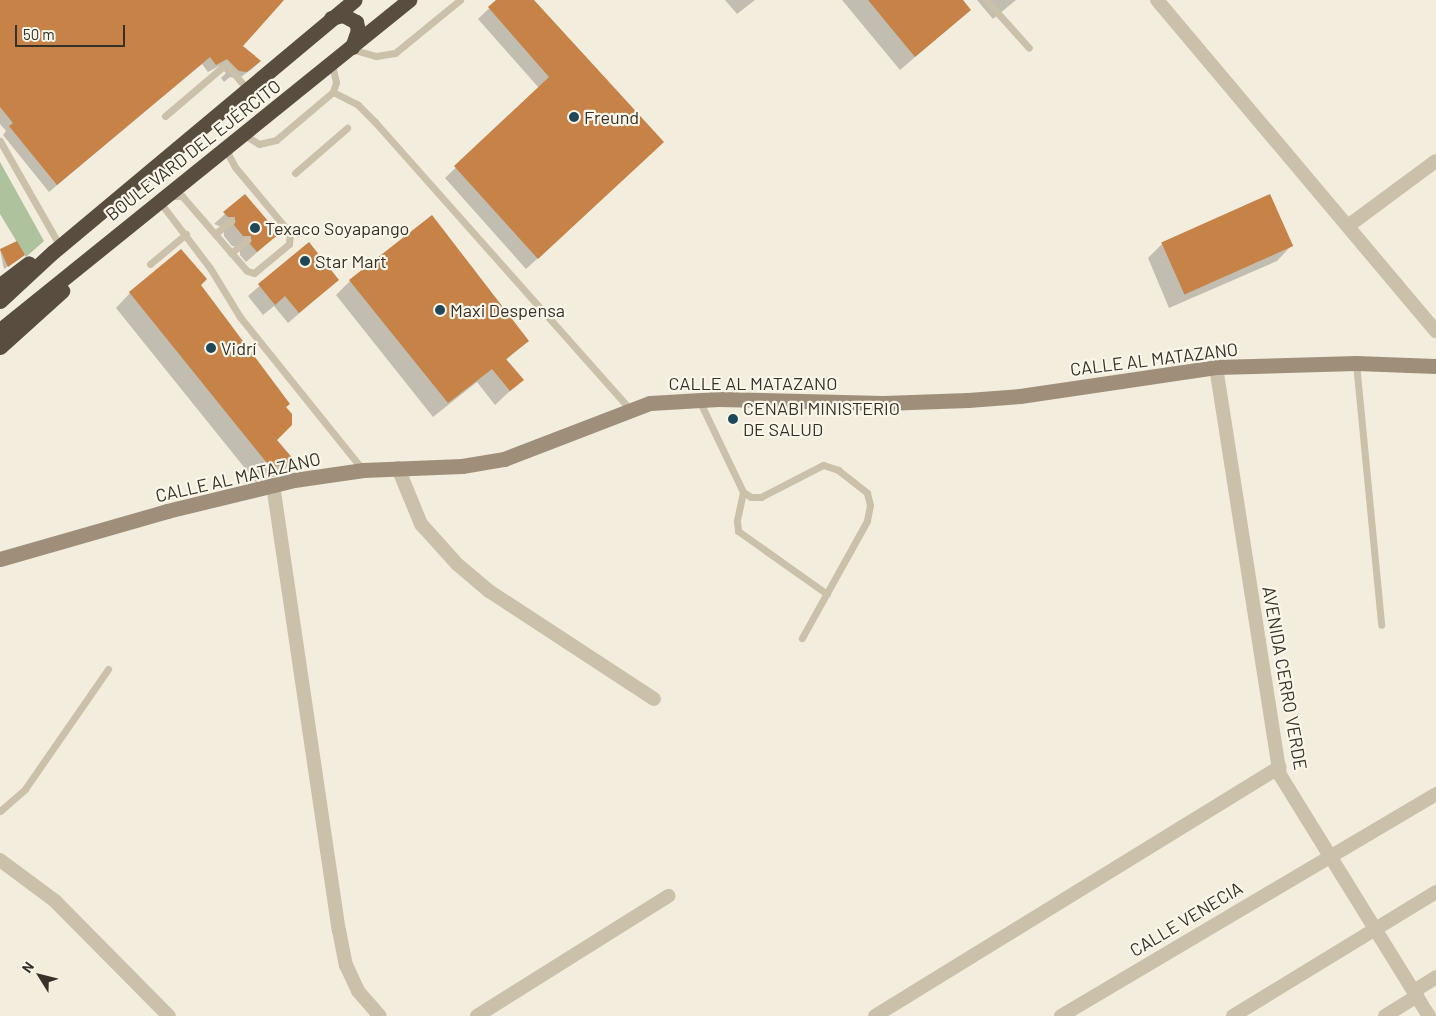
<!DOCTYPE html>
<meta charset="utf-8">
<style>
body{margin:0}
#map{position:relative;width:1436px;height:1016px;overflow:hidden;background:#f2eddd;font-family:Barlow,sans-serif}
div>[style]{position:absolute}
.green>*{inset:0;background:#adc29d}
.shadow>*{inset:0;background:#0003}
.building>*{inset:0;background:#c68247;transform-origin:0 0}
.lane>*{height:7px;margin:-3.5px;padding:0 3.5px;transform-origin:3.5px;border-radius:3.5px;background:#cbc0a9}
.street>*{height:14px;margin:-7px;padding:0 7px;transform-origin:7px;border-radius:7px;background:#cbc0a9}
.secondary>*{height:15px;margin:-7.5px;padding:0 7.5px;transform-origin:7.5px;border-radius:7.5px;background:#9f8f7a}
.highway>*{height:15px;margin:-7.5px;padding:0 7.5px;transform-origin:7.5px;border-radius:7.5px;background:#594d40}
.dots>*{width:14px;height:14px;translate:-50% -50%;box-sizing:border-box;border:2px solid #faf6ea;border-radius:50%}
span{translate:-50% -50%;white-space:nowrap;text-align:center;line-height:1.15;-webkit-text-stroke:4.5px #faf6ea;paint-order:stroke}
.poi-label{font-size:18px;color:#383129}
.left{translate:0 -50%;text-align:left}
.street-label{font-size:18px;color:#383129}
.north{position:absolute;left:15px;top:951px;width:50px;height:50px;-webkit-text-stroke:4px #faf6ea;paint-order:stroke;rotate:306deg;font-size:14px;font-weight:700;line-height:20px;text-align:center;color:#383129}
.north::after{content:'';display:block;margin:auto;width:18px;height:22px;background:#383129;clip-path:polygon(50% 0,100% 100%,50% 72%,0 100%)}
.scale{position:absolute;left:15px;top:25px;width:110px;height:22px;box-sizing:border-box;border:2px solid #383129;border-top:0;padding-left:6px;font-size:15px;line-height:18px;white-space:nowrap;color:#383129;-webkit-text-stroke:4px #faf6ea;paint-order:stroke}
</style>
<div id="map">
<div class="green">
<i style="clip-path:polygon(0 162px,44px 241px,26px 257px,0 214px)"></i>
</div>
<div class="shadow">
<i style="clip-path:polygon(0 0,279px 0,242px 46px,259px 62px,252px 69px,238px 79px,230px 77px,224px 82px,221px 78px,226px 73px,219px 66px,208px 72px,202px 64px,49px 192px,3px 135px,6px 131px,0 124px)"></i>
<i style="clip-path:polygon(498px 0,533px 0,652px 153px,526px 269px,445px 178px,539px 88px,478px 19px)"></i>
<i style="clip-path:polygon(725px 0,755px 0,737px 14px)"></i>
<i style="clip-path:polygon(842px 0,961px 0,970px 10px,900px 70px)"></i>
<i style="clip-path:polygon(977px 0,1016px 0,993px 19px)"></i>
<i style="clip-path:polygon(245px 196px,278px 234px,246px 262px,240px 255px,240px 247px,232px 246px,224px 236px,224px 228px,214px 224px)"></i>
<i style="clip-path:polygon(16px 243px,20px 258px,4px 269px,0 250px)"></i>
<i style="clip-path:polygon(308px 244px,338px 280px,288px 323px,274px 306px,263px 315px,248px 296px)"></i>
<i style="clip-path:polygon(1162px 244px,1291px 246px,1277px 261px,1169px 308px,1148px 258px)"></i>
<i style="clip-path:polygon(350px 281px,527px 341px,506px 360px,522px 380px,495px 405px,477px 382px,433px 417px,336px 295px)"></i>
<i style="clip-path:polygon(200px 285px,285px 408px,275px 440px,293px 461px,279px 475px,256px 482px,116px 308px,130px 293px)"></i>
</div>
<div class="building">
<i style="clip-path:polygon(0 0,284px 0,243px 46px,261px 61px,247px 72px,239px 71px,227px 59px,216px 65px,210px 57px,57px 185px,9px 126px,13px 123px,0 107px)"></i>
<i style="clip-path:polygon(496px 0,534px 0,664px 142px,538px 259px,454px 166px,549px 77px,488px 7px)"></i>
<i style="clip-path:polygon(868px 0,963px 0,971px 10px,915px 57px)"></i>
<i style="clip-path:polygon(245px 194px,279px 234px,257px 252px,250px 244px,251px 236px,243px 236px,234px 225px,235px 217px,228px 217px,223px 212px)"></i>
<i style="left:1270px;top:194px;width:57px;height:119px;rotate:66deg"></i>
<i style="clip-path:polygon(432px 215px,529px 341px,506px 359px,524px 380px,510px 391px,492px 369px,448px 403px,349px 280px)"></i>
<i style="clip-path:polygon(17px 241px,25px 255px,8px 267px,0 249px)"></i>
<i style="clip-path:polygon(309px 242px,339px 280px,299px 313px,285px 296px,275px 305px,258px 284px)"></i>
<i style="clip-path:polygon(181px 249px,207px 279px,201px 285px,290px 404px,286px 407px,292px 414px,292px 425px,277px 440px,295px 461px,271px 468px,129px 292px)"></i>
</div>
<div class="lane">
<i style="left:986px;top:0;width:64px;rotate:48.1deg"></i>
<i style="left:351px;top:49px;width:26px;rotate:16deg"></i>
<i style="left:376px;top:56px;width:19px;rotate:-9deg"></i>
<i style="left:395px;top:53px;width:84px;rotate:-39.2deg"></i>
<i style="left:333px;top:92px;width:28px;rotate:27deg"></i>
<i style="left:358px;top:105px;width:24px;rotate:45deg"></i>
<i style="left:375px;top:122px;width:385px;rotate:48.4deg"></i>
<i style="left:165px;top:116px;width:80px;rotate:-40.4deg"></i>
<i style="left:226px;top:64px;width:33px;rotate:50deg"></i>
<i style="left:243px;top:134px;width:19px;rotate:32deg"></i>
<i style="left:259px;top:144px;width:17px;rotate:-13deg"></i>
<i style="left:276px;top:140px;width:75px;rotate:-40.1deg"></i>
<i style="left:333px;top:92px;width:10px;rotate:-73deg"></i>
<i style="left:336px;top:82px;width:18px;rotate:-103deg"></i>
<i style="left:0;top:141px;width:121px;rotate:60.3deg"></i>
<i style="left:295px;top:173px;width:69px;rotate:-40.9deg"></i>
<i style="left:171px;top:196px;width:11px"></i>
<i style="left:182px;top:196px;width:99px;rotate:49.1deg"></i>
<i style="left:247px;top:271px;width:7px;rotate:16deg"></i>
<i style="left:254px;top:273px;width:45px;rotate:-39.6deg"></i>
<i style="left:289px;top:244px;width:11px;rotate:-85deg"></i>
<i style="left:290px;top:233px;width:86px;rotate:-129.8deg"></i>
<i style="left:235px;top:167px;width:15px;rotate:-118deg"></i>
<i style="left:228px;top:154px;width:6px;rotate:-81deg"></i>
<i style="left:159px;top:201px;width:84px;rotate:52.7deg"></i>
<i style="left:210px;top:268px;width:57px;rotate:58.5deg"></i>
<i style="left:240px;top:317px;width:196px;rotate:51.2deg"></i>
<i style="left:215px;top:234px;width:21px;rotate:-39deg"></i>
<i style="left:231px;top:253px;width:21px;rotate:-39deg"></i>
<i style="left:150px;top:264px;width:47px;rotate:-39.8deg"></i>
<i style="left:1356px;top:363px;width:263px;rotate:84.5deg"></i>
<i style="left:699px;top:400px;width:102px;rotate:64.4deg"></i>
<i style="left:743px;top:492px;width:9px;rotate:32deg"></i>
<i style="left:751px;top:497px;width:10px"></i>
<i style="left:761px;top:497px;width:70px;rotate:-27.3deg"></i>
<i style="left:823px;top:465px;width:16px;rotate:18deg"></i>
<i style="left:838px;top:470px;width:37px;rotate:38deg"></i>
<i style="left:867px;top:493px;width:12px;rotate:76deg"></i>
<i style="left:870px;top:505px;width:16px;rotate:101deg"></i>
<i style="left:867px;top:521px;width:134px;rotate:119.1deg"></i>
<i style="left:743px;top:492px;width:30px;rotate:102deg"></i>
<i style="left:737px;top:521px;width:10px;rotate:84deg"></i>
<i style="left:738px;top:531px;width:109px;rotate:35.3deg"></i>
<i style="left:0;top:811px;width:33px;rotate:-41deg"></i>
<i style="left:25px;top:789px;width:146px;rotate:-55.3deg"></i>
</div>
<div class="street">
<i style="left:1157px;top:0;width:433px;rotate:49.9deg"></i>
<i style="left:1348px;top:226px;width:109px;rotate:-36.5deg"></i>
<i style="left:1216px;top:367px;width:413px;rotate:81.1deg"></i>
<i style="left:1280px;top:775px;width:283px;rotate:58.3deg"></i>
<i style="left:398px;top:468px;width:61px;rotate:67.7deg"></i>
<i style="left:421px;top:524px;width:54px;rotate:48deg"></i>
<i style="left:457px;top:564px;width:42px;rotate:40.2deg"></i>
<i style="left:489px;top:591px;width:197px;rotate:33.2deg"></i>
<i style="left:273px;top:485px;width:450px;rotate:81.6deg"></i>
<i style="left:339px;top:930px;width:36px;rotate:79deg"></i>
<i style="left:346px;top:965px;width:29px;rotate:65deg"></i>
<i style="left:358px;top:991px;width:33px;rotate:49deg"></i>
<i style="left:0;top:860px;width:69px;rotate:36.7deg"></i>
<i style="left:55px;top:901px;width:162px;rotate:45.3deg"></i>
<i style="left:1414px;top:991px;width:26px;rotate:-32deg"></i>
<i style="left:477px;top:1016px;width:226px;rotate:-32.1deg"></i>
<i style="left:875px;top:1016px;width:475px;rotate:-31.6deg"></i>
<i style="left:1061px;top:1016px;width:436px;rotate:-30.6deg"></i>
<i style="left:1233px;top:1016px;width:238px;rotate:-31.4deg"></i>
<i style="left:1385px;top:1016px;width:38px;rotate:-32deg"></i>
</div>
<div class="secondary">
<i style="left:0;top:559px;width:174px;rotate:-16deg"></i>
<i style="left:167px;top:511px;width:131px;rotate:-13.7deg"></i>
<i style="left:294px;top:480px;width:70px;rotate:-8.2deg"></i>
<i style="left:363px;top:470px;width:99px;rotate:-2.3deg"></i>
<i style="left:462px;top:466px;width:43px;rotate:-9.5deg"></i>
<i style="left:504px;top:459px;width:156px;rotate:-21deg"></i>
<i style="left:650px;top:403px;width:68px;rotate:-3.4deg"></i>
<i style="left:718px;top:399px;width:165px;rotate:1.4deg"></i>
<i style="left:883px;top:403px;width:85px;rotate:-2deg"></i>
<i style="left:968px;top:400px;width:52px;rotate:-4.4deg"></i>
<i style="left:1020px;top:396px;width:198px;rotate:-8.4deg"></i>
<i style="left:1216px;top:367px;width:140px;rotate:-1.6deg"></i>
<i style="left:1356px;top:363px;width:80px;rotate:2.1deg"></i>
</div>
<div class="highway">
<i style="left:331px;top:18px;width:12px;rotate:-14deg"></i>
<i style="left:343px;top:15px;width:15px;rotate:28deg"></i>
<i style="left:356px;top:22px;width:8px;rotate:76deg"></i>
<i style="left:358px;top:30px;width:18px;rotate:109deg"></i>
<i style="left:0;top:285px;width:36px;rotate:-37deg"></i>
<i style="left:0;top:301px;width:72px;rotate:-42.8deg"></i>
<i style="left:53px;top:252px;width:393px;rotate:-39.9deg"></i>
<i style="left:0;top:330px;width:526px;rotate:-38.9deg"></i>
<i style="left:0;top:347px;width:84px;rotate:-42.1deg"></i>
</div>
<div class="dots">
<i style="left:574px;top:117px;background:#1e485a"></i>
<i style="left:255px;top:228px;background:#1e485a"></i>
<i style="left:305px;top:261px;background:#1e485a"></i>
<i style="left:440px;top:310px;background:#1e485a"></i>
<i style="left:211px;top:348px;background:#1e485a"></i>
<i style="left:733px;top:419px;background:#1e485a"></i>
</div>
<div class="poi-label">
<span class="left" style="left:584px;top:117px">Freund</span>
<span class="left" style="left:265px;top:228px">Texaco Soyapango</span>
<span class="left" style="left:315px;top:261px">Star Mart</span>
<span class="left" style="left:450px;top:310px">Maxi Despensa</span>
<span class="left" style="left:221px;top:348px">Vidrí</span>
<span class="left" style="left:743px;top:419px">CENABI MINISTERIO<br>DE SALUD</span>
</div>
<div class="street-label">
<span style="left:193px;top:150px;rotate:-38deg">BOULEVARD DEL EJÉRCITO</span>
<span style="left:1154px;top:359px;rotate:-7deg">CALLE AL MATAZANO</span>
<span style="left:753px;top:383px">CALLE AL MATAZANO</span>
<span style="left:238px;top:477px;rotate:-13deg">CALLE AL MATAZANO</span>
<span style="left:1285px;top:678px;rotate:80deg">AVENIDA CERRO VERDE</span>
<span style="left:1186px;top:919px;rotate:-31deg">CALLE VENECIA</span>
</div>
<div class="north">N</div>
<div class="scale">50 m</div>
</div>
